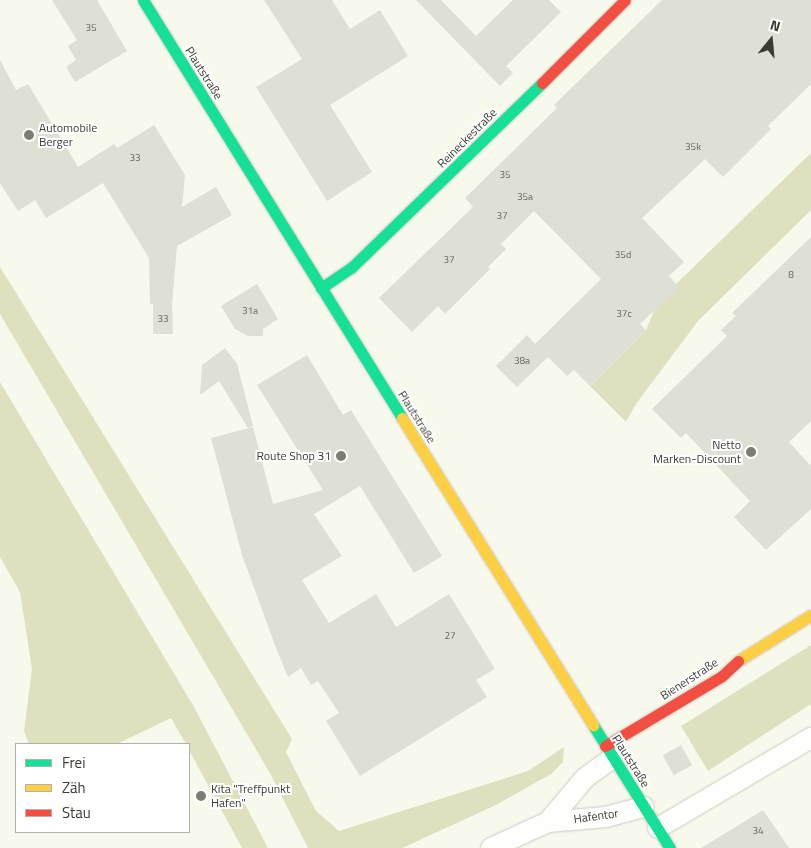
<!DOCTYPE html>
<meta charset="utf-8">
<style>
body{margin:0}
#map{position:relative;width:811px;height:848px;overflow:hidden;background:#f8f9ed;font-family:"Titillium Web",sans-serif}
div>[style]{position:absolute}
.green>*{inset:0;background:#dfe1be}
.building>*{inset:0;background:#dedfd5;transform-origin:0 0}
.roads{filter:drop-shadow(0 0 1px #cacbc2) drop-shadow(0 0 1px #cacbc2)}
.street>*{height:20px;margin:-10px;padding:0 10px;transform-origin:10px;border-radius:10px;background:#fefefc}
.fast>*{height:11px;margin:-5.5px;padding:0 5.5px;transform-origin:5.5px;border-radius:5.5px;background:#16e098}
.slow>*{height:11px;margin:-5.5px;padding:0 5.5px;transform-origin:5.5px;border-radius:5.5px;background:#ffcf43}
.jam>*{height:11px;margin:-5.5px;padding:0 5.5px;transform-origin:5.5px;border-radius:5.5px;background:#f24e42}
.dots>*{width:14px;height:14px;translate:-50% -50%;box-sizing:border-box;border:2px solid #fff;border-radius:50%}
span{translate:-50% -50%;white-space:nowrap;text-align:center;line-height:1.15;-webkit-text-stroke:4px #fff;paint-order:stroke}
.number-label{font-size:10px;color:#63645c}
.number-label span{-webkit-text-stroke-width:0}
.street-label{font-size:12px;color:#3a3b33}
.poi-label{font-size:12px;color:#3a3b33}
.left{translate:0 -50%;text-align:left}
.right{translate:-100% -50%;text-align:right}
.legend{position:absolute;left:15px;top:743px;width:175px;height:90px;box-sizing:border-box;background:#fff;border:1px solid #b0b1ad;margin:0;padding:6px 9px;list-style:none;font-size:15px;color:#3a3b33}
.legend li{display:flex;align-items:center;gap:10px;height:25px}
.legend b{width:25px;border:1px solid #b0b1ad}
.north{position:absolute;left:746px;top:15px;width:50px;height:50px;-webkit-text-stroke:4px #fff;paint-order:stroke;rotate:17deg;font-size:14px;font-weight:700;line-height:20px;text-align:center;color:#3a3b33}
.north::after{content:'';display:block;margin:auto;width:18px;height:22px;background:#3a3b33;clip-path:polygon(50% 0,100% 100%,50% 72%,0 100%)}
</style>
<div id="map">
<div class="green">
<i style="clip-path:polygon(811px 153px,811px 210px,698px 321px,636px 404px,626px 422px,590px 386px,646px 330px,654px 311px,676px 284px)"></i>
<i style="clip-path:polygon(0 267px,292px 739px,286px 752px,316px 811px,339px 831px,528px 771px,564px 747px,563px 762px,551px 774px,494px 806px,402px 848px,308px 848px,271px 775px,0 314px)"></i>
<i style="clip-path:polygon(0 382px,194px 707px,268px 848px,242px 848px,189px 750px,189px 744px,186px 744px,171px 718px,117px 744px,29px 744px,24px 731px,32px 669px,20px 592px,0 557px)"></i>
<i style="clip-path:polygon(811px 645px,811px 704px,708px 771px,681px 726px)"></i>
</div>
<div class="building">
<i style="clip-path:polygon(52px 0,97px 0,127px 51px,75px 82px,66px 67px,76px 60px,68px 46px,77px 40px)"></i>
<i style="clip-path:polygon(264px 0,332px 0,350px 29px,380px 10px,408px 56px,330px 105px,372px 172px,327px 201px,256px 87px,302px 59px)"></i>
<i style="clip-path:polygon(416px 0,441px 0,476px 36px,513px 0,549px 0,561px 12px,506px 66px,513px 73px,500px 86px)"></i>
<i style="clip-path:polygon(662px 0,811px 0,811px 84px,768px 126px,771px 129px,723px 177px,705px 159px,642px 218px,684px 262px,669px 276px,679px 287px,640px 324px,646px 330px,590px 386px,574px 370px,567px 376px,548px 357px,517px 387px,496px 366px,527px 335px,535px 344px,601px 279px,534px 211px,501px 244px,506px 249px,488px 267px,490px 269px,445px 314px,438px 306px,412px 332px,379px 298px,473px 207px,465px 198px,557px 108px,554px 105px)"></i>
<i style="clip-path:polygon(0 60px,16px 90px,28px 84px,78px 167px,114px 144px,117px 148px,154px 125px,185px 175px,182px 207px,216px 187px,232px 215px,177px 246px,172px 304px,173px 334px,153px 334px,153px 304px,150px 304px,149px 258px,103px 183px,46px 218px,35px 200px,18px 211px,0 183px)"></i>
<i style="clip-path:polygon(811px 237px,811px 421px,789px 442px,811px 466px,811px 509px,766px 550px,734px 517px,750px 501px,686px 433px,681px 438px,652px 409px,727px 336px,721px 330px,736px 316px,732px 313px)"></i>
<i style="clip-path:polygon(257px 284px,278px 319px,263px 329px,263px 336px,248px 336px,235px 329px,221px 306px)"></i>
<i style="clip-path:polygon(225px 348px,237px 364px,253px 426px,248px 428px,219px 381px,200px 395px,202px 365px)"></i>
<i style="clip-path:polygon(307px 355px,343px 415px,351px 410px,442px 556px,414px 573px,360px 486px,314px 514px,342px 556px,302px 580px,329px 623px,376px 594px,396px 627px,449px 594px,495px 669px,476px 680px,487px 697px,360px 776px,326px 721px,339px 713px,318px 681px,311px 685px,301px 668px,288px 677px,276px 648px,242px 555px,211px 438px,253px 427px,273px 504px,323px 490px,257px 385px)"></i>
<i style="left:681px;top:745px;width:23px;height:21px;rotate:61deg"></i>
<i style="clip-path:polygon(763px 810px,789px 848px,701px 848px,734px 828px)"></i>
</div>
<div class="roads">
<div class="street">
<i style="left:548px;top:822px;width:57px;rotate:-49.9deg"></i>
<i style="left:585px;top:778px;width:34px;rotate:-36deg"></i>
<i style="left:658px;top:828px;width:178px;rotate:-30.5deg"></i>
<i style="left:491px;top:848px;width:63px;rotate:-24.5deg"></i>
<i style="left:548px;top:822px;width:58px;rotate:-4.9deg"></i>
<i style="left:606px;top:817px;width:39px;rotate:-15deg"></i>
</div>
<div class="fast">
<i style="left:143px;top:0;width:492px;rotate:58.2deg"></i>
<i style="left:321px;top:288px;width:37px;rotate:-34deg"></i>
<i style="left:352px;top:267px;width:264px;rotate:-44.1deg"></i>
<i style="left:593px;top:725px;width:145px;rotate:58deg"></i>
</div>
<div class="slow">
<i style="left:402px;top:418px;width:362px;rotate:58.1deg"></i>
<i style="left:738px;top:661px;width:86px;rotate:-32.2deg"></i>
</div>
<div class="jam">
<i style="left:542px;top:83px;width:117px;rotate:-45deg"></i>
<i style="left:605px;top:746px;width:136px;rotate:-30.9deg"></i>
<i style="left:722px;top:676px;width:22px;rotate:-43deg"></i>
</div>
</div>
<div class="dots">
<i style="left:29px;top:135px;background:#7c7e74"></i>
<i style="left:751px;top:452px;background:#7c7e74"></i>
<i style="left:341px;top:456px;background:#7c7e74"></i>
<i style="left:201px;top:796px;background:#7c7e74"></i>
</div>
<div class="number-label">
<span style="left:91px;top:28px">35</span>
<span style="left:693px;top:147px">35k</span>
<span style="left:135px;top:158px">33</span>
<span style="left:505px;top:175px">35</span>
<span style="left:525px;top:197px">35a</span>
<span style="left:502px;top:216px">37</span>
<span style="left:623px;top:255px">35d</span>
<span style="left:449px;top:260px">37</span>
<span style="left:791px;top:275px">8</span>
<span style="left:250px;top:311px">31a</span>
<span style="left:624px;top:314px">37c</span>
<span style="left:163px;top:319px">33</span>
<span style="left:522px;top:361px">38a</span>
<span style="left:450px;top:636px">27</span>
<span style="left:758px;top:831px">34</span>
</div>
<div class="street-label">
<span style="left:204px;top:73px;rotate:58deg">Plautstraße</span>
<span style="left:467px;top:138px;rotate:-45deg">Reineckestraße</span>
<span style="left:417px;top:417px;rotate:58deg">Plautstraße</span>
<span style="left:689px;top:679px;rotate:-33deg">Bienerstraße</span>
<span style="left:631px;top:761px;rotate:58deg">Plautstraße</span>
<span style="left:596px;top:816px;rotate:-8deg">Hafentor</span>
</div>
<div class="poi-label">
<span class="left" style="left:39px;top:135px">Automobile<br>Berger</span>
<span class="right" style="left:741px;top:452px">Netto<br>Marken-Discount</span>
<span class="right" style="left:331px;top:456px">Route Shop 31</span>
<span class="left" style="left:211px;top:796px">Kita "Treffpunkt<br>Hafen"</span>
</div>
<ul class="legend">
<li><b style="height:6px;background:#16e098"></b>Frei</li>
<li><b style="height:6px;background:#ffcf43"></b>Zäh</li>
<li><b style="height:6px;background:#f24e42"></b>Stau</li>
</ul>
<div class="north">N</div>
</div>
